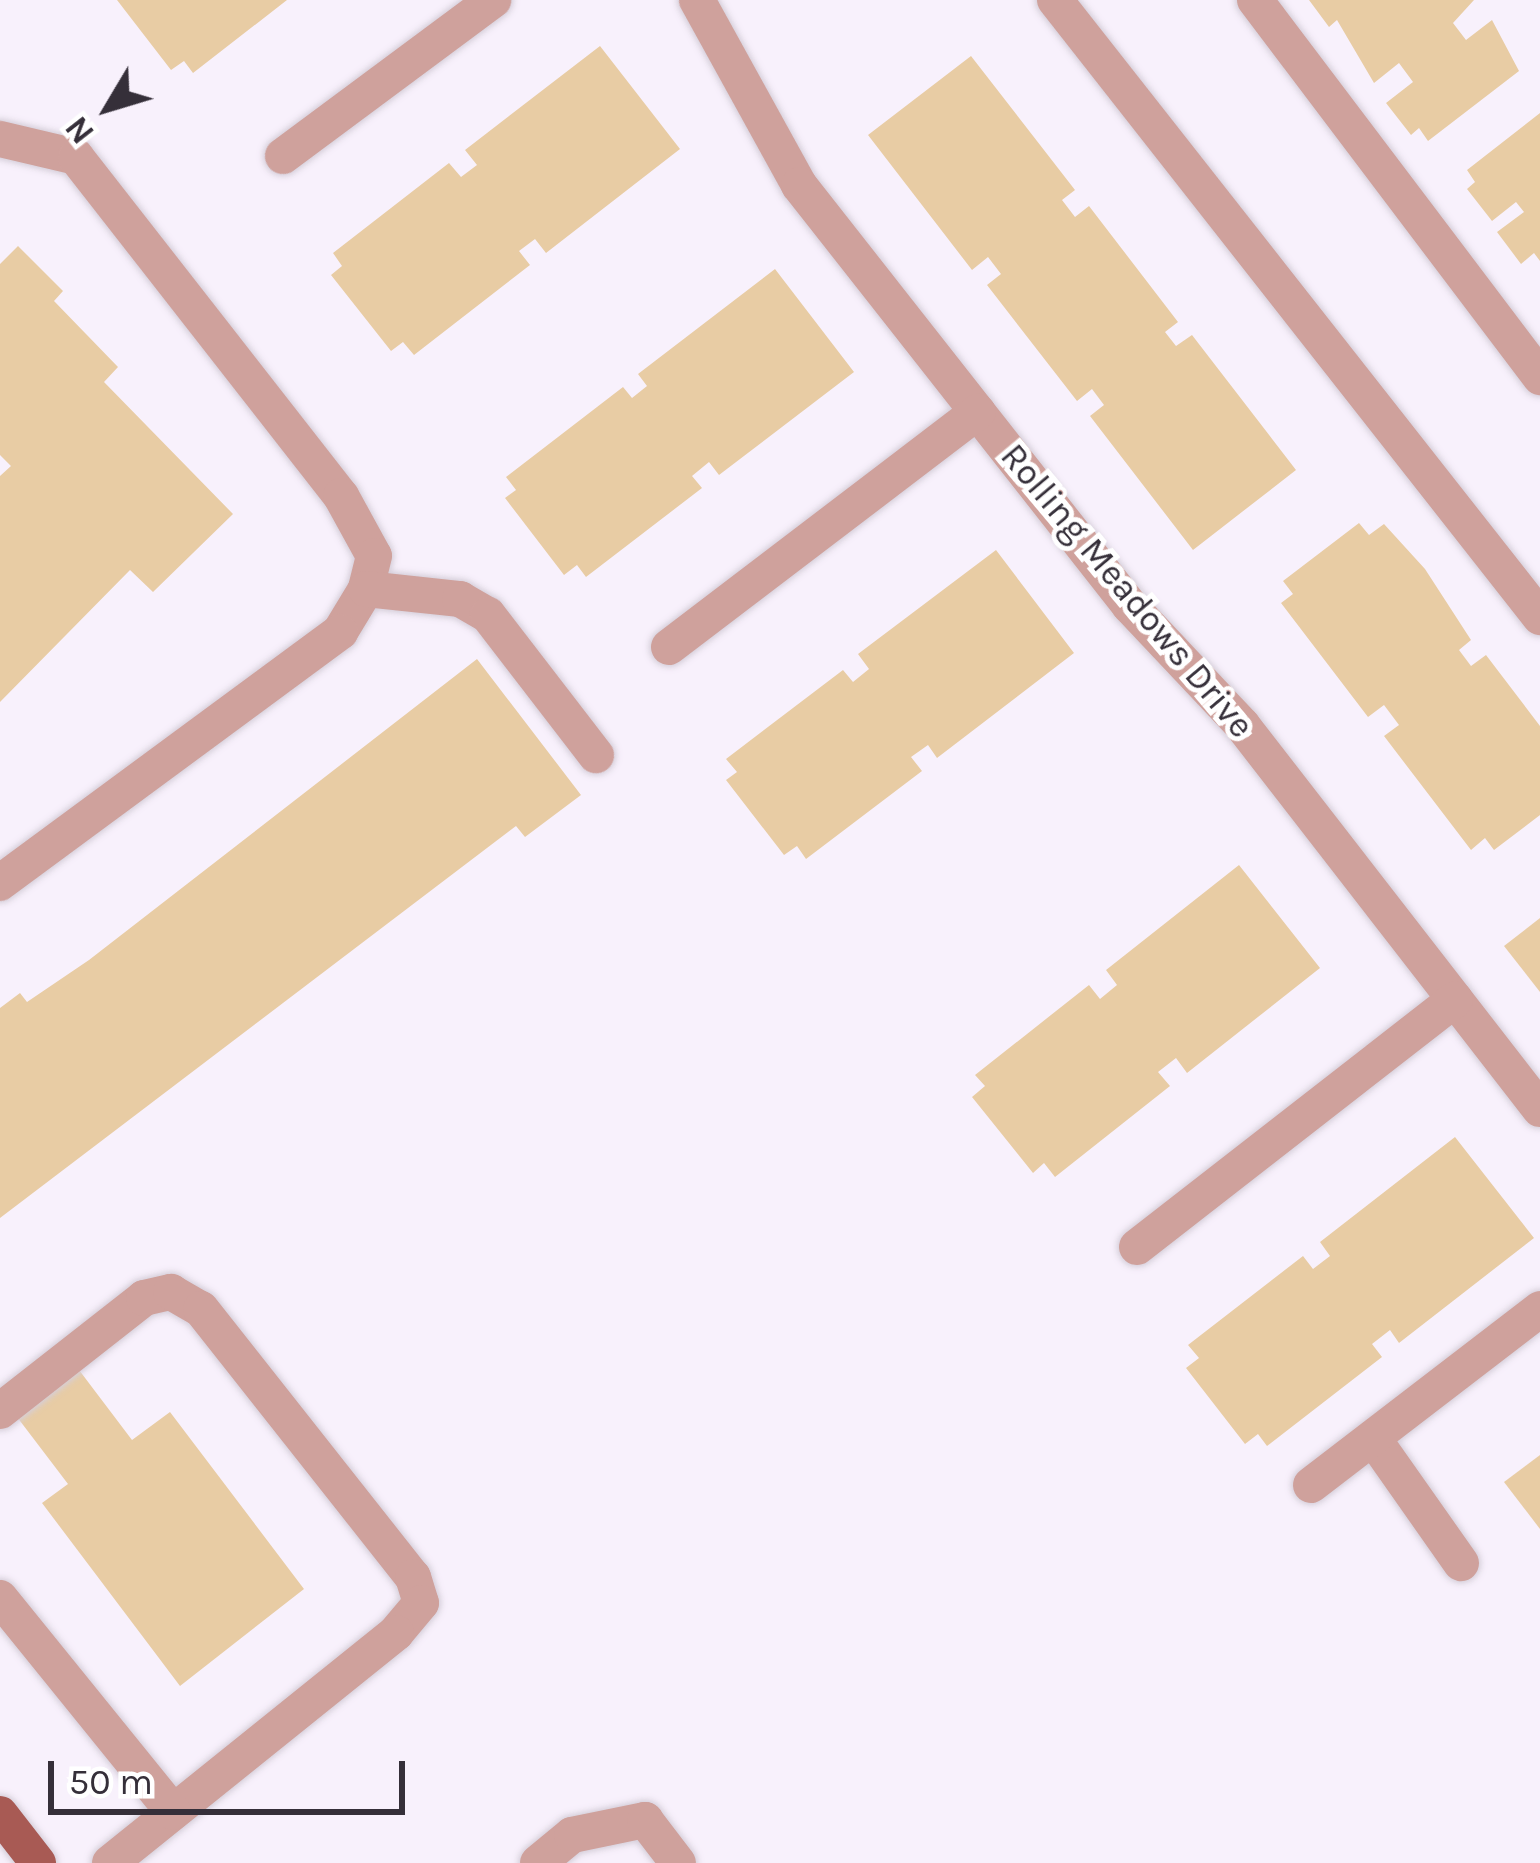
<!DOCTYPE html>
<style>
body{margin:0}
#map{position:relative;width:1540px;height:1863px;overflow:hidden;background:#f8f1fc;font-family:Karla,sans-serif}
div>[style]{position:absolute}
.building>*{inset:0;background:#e8cca4}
.roads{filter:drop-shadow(0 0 3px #d5ced9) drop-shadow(0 0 3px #d5ced9)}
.minor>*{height:36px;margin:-18px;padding:0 18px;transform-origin:18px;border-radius:18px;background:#cfa19c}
.major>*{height:36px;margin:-18px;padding:0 18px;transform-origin:18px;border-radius:18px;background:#a85a54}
span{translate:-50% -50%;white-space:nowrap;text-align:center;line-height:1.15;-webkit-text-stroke:10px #fff;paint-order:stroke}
.street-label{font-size:36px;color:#352f39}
.north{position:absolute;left:48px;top:48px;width:120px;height:120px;-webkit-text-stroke:9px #fff;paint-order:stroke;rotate:232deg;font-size:33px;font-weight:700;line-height:48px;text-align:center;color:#352f39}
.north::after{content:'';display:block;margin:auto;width:42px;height:54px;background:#352f39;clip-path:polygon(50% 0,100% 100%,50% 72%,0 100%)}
.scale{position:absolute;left:48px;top:1761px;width:357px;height:54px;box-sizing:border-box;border:6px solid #352f39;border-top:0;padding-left:15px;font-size:36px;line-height:42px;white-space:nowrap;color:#352f39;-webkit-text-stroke:9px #fff;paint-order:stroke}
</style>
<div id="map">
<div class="building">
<i style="clip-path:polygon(117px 0,287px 0,193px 73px,184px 61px,171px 70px)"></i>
<i style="clip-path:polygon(1309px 0,1474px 0,1453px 23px,1466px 40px,1492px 20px,1519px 71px,1428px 141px,1419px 128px,1411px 135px,1386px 103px,1413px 82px,1399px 63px,1374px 83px,1337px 20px,1329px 27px)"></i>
<i style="clip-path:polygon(600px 46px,680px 149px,546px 253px,535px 239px,519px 251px,530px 265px,414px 355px,403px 342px,391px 351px,331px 275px,342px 266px,333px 253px,449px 163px,461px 177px,477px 165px,465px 150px)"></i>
<i style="clip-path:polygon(971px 56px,1075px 190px,1062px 200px,1075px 217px,1089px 206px,1178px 322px,1165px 332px,1176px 346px,1192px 335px,1296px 470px,1193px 550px,1090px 416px,1104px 405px,1092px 389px,1077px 401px,987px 285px,1001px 274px,988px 257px,972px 270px,868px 135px)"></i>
<i style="clip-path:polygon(1540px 113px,1540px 261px,1534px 253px,1521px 264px,1497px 232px,1524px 212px,1516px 202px,1492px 221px,1467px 189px,1475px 182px,1467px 170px)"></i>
<i style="clip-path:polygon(18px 246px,63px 291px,54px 301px,118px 367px,104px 382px,233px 514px,153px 592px,130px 570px,0 702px,0 476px,11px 466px,0 455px,0 264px)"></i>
<i style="clip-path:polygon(775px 269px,854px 372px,719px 475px,709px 462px,692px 476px,702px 488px,586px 577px,577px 565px,564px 575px,505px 498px,516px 490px,506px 477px,623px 387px,632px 398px,647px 386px,638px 374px)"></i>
<i style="clip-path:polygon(1359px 523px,1369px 535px,1384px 524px,1425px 569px,1471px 640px,1459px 650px,1471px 666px,1486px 655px,1540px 726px,1540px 815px,1494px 850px,1485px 838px,1471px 850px,1384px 736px,1399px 725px,1384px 705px,1368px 717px,1281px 603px,1293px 594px,1283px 581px)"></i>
<i style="clip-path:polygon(996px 550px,1074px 653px,937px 758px,928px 745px,911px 757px,922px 771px,806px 859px,797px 846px,784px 855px,726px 780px,737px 772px,726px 759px,843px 670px,853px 682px,869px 669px,858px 654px)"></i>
<i style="clip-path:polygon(477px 659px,581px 795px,525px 837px,516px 826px,0 1218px,0 1008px,20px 993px,27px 1002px,89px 960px)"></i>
<i style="clip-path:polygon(1239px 865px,1320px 968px,1187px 1073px,1176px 1058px,1158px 1072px,1170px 1086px,1055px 1177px,1044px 1163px,1033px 1173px,972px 1097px,985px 1086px,975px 1075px,1089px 985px,1100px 999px,1117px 985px,1106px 970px)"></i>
<i style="clip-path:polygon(1540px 918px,1540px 992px,1504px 946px)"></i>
<i style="clip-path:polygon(1455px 1137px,1534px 1238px,1399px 1343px,1390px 1330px,1372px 1344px,1382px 1357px,1267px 1446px,1258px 1434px,1245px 1444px,1186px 1368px,1199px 1358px,1188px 1345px,1303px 1256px,1313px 1269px,1330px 1256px,1320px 1242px)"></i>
<i style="clip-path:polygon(76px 1366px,132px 1440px,170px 1412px,304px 1589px,180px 1686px,42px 1503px,68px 1484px,14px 1413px)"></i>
<i style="clip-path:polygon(1540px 1455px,1540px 1529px,1504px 1482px)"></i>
</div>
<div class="roads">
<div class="minor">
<i style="left:697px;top:0;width:211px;rotate:61.1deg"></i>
<i style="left:799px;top:185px;width:536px;rotate:51.82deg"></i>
<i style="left:1130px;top:606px;width:163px;rotate:46.7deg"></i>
<i style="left:1242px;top:725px;width:486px;rotate:52.2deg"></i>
<i style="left:1055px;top:0;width:785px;rotate:51.83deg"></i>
<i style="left:1255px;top:0;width:473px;rotate:52.9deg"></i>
<i style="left:0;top:139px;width:78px;rotate:13.3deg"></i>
<i style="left:76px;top:157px;width:430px;rotate:52deg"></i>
<i style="left:341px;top:496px;width:68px;rotate:61.2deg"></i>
<i style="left:374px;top:556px;width:34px;rotate:104deg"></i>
<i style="left:366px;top:589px;width:50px;rotate:121.2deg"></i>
<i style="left:340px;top:632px;width:423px;rotate:143.6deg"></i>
<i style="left:283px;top:156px;width:262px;rotate:-36.6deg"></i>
<i style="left:366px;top:589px;width:95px;rotate:6.1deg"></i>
<i style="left:460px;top:599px;width:32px;rotate:30deg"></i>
<i style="left:488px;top:615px;width:177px;rotate:52.4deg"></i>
<i style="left:669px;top:647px;width:388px;rotate:-37.3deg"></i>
<i style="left:1137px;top:1247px;width:403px;rotate:-37.9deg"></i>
<i style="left:0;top:1411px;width:183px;rotate:-38.1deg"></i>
<i style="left:144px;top:1298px;width:28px;rotate:-13deg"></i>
<i style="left:171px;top:1292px;width:34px;rotate:30deg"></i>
<i style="left:201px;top:1309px;width:342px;rotate:51.7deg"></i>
<i style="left:413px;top:1577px;width:27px;rotate:73deg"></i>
<i style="left:421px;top:1603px;width:39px;rotate:130deg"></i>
<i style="left:396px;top:1633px;width:367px;rotate:141.2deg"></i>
<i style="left:1373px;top:1438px;width:153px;rotate:54.9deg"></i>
<i style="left:1311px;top:1485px;width:289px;rotate:-37.5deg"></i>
<i style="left:0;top:1598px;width:275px;rotate:51deg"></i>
<i style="left:538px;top:1863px;width:44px;rotate:-39.5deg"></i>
<i style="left:572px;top:1835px;width:75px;rotate:-11.6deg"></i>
<i style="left:645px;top:1820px;width:54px;rotate:52.5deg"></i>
</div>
<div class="major">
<i style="left:0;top:1814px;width:62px;rotate:52.2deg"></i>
</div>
</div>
<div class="street-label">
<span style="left:1127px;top:591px;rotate:50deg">Rolling Meadows Drive</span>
</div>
<div class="north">N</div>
<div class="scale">50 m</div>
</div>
